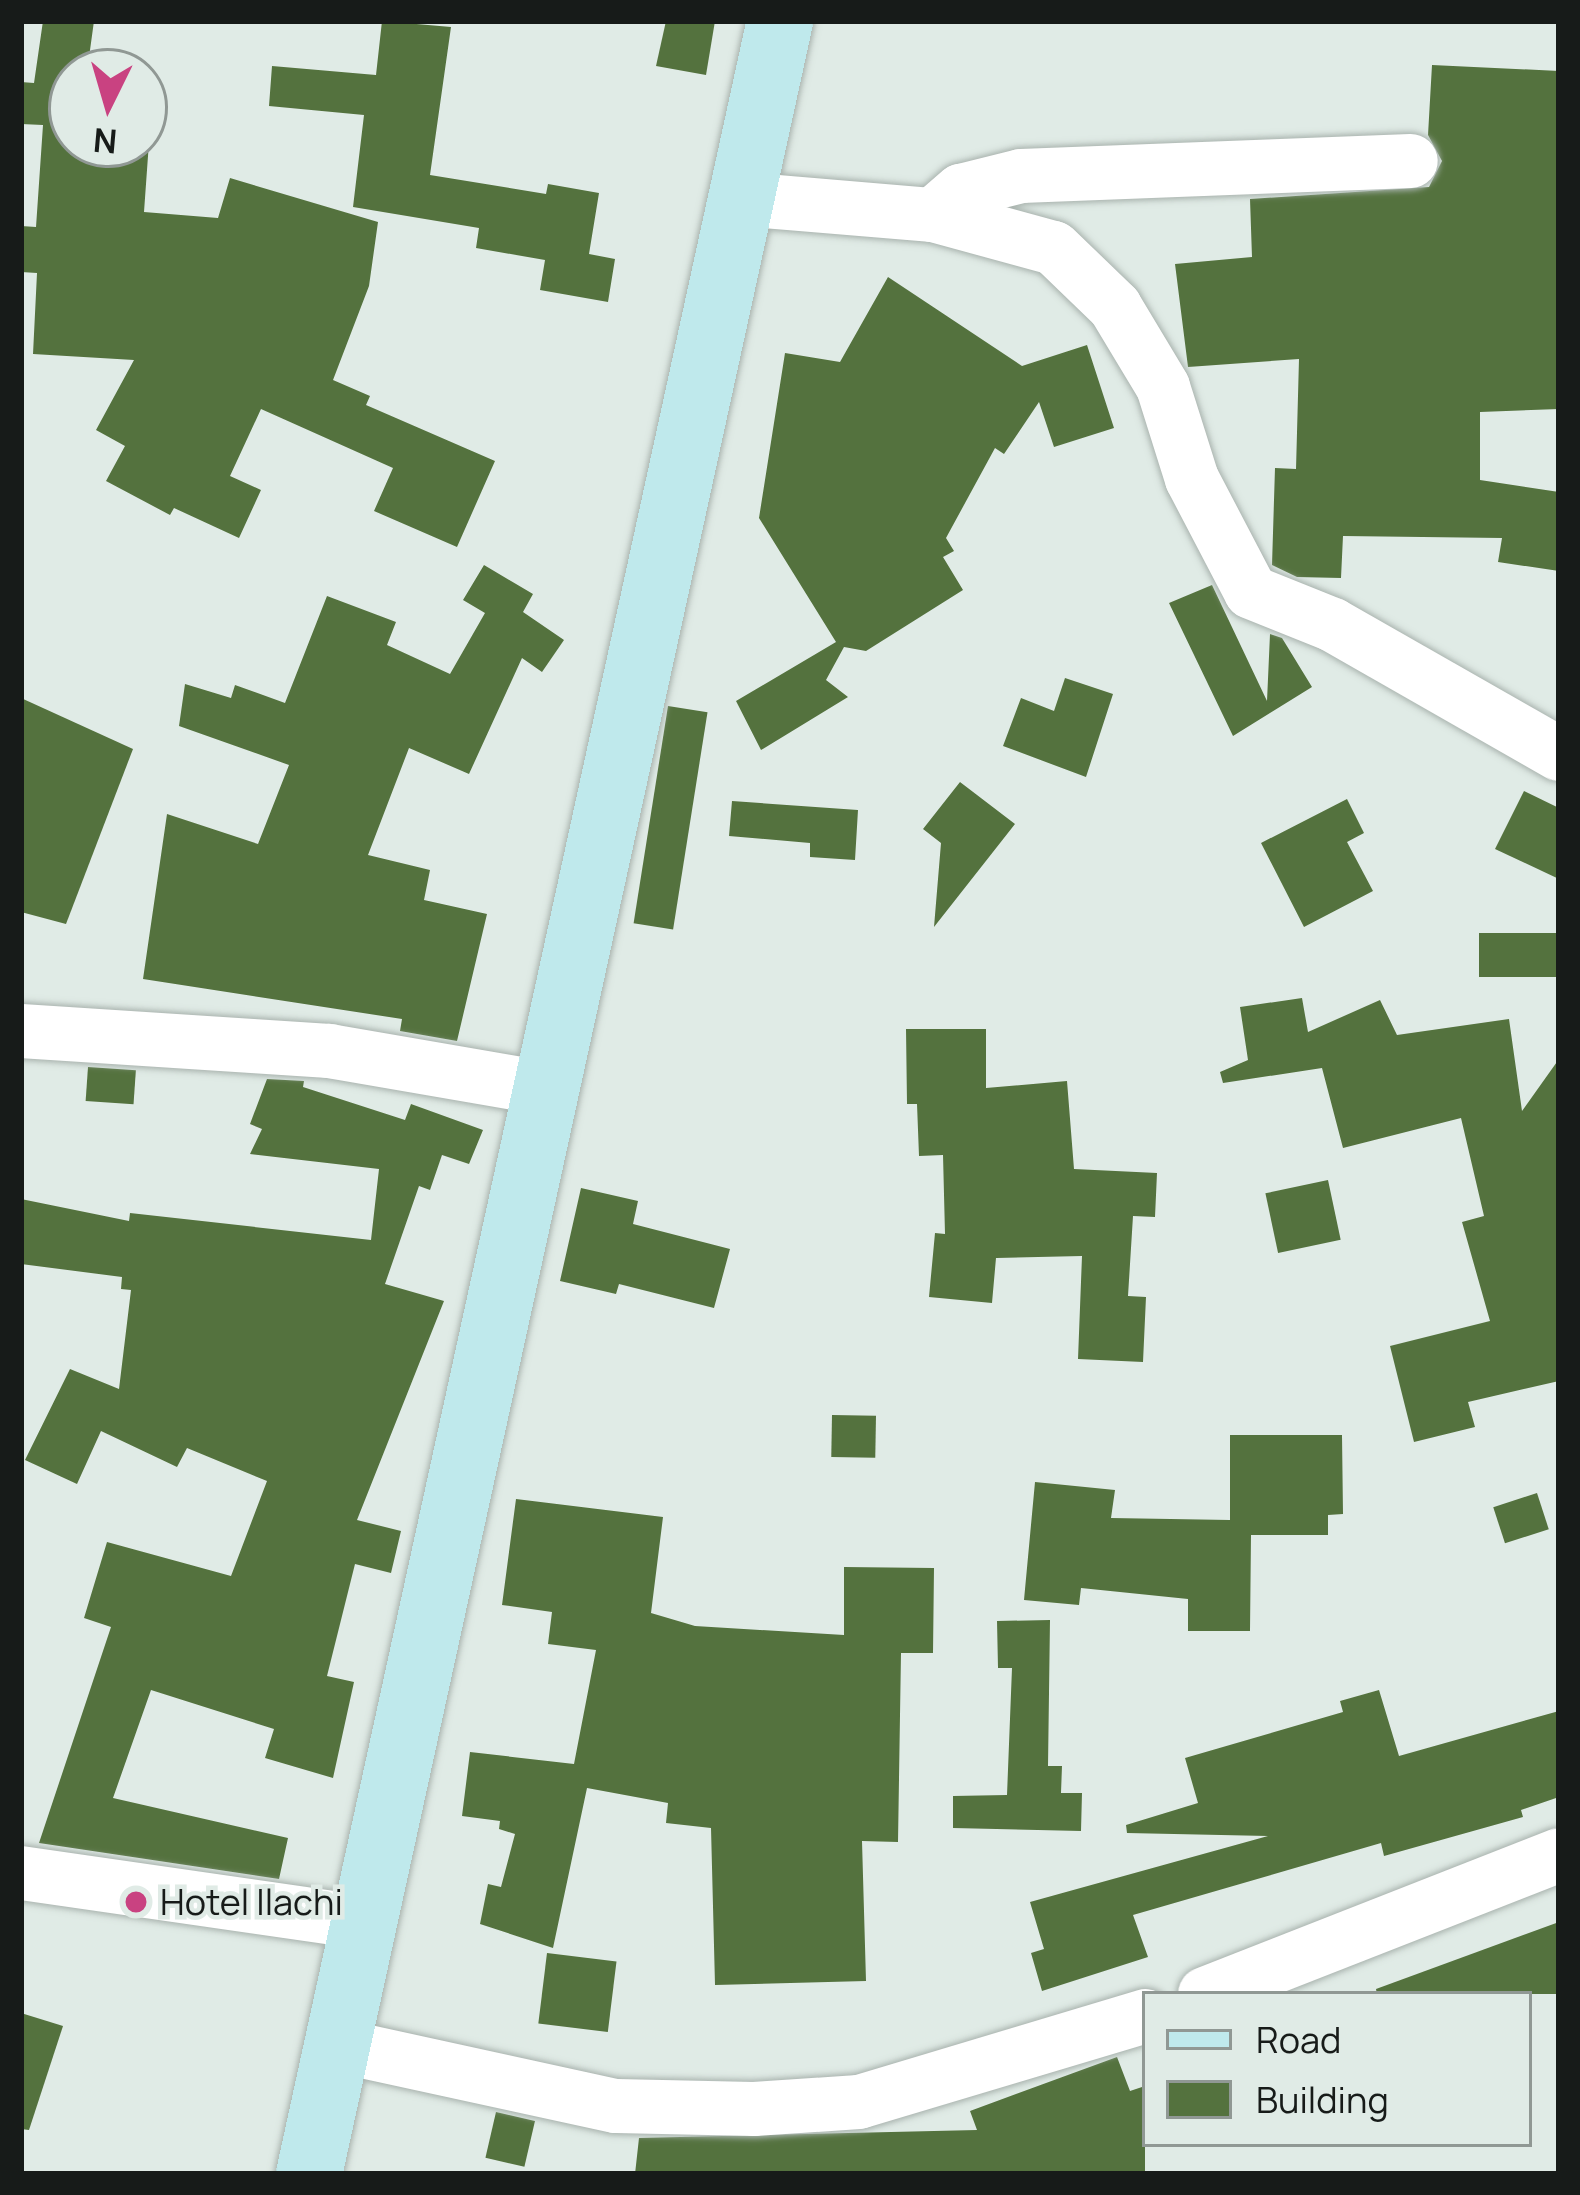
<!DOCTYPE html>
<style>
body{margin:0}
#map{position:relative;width:1580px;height:2195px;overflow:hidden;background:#e0ebe6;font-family:Manrope,sans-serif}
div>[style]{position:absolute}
.building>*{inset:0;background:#54723e;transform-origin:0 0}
.roads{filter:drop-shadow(0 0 3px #a9b3ae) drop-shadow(0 0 3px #a9b3ae)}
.minor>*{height:54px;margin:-27px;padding:0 27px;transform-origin:27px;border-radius:27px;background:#fff}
.secondary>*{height:66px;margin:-33px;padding:0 33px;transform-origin:33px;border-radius:33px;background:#bfe9ec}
.dots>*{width:33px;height:33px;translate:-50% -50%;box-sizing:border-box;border:6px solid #e0ebe6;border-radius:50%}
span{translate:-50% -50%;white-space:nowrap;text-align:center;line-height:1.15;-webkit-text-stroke:9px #e0ebe6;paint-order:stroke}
.poi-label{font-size:36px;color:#171b19}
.left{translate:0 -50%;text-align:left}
.frame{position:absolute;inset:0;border:24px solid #171b19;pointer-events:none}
.legend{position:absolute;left:1142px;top:1991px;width:390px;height:156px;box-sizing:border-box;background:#e0ebe6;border:3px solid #909894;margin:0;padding:15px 21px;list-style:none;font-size:36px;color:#171b19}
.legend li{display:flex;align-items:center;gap:24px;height:60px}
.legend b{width:60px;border:3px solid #909894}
.north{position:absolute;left:48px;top:48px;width:120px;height:120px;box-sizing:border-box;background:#e0ebe6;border:3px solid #909894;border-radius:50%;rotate:185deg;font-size:33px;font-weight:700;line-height:48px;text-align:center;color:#171b19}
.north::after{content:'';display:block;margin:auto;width:42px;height:54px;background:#c94281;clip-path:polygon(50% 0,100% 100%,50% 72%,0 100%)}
</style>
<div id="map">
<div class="building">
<i style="clip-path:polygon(43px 21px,94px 21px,87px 72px,72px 72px,72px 144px,144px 144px,144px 100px,152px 100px,144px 212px,218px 218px,230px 178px,378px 222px,369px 286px,333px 380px,370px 396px,366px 405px,495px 461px,457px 547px,374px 511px,393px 468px,261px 409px,230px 476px,261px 490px,239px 538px,174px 508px,170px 515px,106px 481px,125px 446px,96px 430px,134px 360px,33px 354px,37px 273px,21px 272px,21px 226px,36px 227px,43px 125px,21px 124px,21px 82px,34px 83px)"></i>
<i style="clip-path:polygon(382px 21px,451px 27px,430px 175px,546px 194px,548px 184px,599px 193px,589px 254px,615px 259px,608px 302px,540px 290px,545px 260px,476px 248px,479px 228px,353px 207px,364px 115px,269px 106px,272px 66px,376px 75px)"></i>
<i style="clip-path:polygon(666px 21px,715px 21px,706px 75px,656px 66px)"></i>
<i style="clip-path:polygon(1432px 65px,1559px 71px,1559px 409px,1480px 412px,1480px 480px,1559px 492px,1559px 571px,1498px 562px,1502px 538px,1343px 536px,1341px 578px,1297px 577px,1272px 565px,1275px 468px,1296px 469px,1299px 359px,1188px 367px,1175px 264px,1252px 257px,1250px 199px,1429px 187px,1442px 161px,1428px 135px)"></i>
<i style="clip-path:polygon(888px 277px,1022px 366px,1087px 345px,1114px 428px,1054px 447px,1039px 402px,1004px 454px,995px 448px,946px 538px,954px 551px,943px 557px,963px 590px,866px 651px,844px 647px,826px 680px,848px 697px,761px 750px,736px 701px,836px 642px,759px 518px,785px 353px,840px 362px)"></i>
<i style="clip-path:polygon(484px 565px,533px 594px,523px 612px,564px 640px,542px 672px,522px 658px,469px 774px,409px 748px,368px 855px,430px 870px,424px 900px,487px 914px,457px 1041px,400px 1031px,402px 1019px,143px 979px,167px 814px,258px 844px,289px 765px,179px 726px,185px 684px,231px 698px,235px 685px,285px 703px,327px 596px,396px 622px,387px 645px,450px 674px,485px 613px,463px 600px)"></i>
<i style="clip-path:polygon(1212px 585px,1267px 701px,1270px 634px,1282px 638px,1312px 687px,1233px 736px,1169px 603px)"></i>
<i style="clip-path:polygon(1065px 678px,1113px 694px,1086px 777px,1003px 746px,1021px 698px,1054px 711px)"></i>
<i style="clip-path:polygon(21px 698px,133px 749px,66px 924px,21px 912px)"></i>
<i style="left:668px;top:706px;width:40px;height:220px;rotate:9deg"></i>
<i style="clip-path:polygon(960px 782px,1015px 824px,934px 927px,941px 843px,923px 829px)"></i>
<i style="clip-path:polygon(1524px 791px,1559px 808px,1559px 879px,1495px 849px)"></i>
<i style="clip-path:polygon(1347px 799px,1364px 833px,1347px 842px,1373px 891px,1304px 927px,1261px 843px)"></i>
<i style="clip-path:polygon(732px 801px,858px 810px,855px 860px,810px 857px,810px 843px,729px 836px)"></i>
<i style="left:1559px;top:933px;width:44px;height:80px;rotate:90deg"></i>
<i style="clip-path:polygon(1302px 998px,1308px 1032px,1380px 1000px,1397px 1035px,1509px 1019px,1522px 1111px,1559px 1059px,1559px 1381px,1468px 1402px,1475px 1427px,1414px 1442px,1390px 1346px,1490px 1321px,1462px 1222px,1484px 1216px,1461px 1118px,1343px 1148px,1322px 1068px,1223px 1083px,1220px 1072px,1248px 1060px,1240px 1007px)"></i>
<i style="clip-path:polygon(906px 1029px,986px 1029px,986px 1088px,1067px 1081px,1074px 1169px,1157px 1173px,1155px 1217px,1133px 1216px,1128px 1296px,1146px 1297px,1143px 1362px,1078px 1359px,1082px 1256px,996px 1258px,992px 1303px,929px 1297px,935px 1233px,945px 1234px,943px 1155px,919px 1156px,917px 1104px,907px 1104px)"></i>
<i style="left:88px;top:1067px;width:48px;height:34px;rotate:4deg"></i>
<i style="clip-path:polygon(267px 1079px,304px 1081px,303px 1087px,405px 1120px,411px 1104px,483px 1130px,469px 1164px,442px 1155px,430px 1190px,419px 1186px,385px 1284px,444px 1301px,357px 1520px,401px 1531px,391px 1573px,355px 1564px,327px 1676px,354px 1682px,333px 1778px,265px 1758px,274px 1729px,151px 1690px,113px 1798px,288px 1838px,279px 1879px,39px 1843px,111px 1627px,84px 1618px,107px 1542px,231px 1576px,267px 1481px,187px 1448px,177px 1467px,101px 1431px,77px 1484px,25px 1460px,70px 1369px,119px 1389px,131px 1290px,121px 1289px,122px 1277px,21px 1264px,21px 1199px,129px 1221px,130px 1213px,371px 1240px,379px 1169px,250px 1154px,262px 1129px,250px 1124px)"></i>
<i style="left:1328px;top:1180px;width:61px;height:64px;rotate:78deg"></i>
<i style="clip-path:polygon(581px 1188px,638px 1201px,633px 1224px,730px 1249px,714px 1308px,619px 1284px,616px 1294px,560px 1281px)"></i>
<i style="left:832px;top:1415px;width:44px;height:42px;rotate:1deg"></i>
<i style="clip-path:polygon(1230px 1435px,1342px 1435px,1343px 1514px,1328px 1515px,1328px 1535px,1251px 1535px,1250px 1631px,1188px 1631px,1188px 1599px,1081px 1588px,1079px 1605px,1024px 1600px,1035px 1482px,1115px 1490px,1111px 1518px,1230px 1520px)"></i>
<i style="left:1537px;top:1493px;width:38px;height:46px;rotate:72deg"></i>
<i style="clip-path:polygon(516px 1499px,663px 1517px,651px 1613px,695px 1626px,844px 1635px,844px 1567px,934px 1568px,933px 1653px,901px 1653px,898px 1842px,862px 1841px,866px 1981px,715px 1985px,711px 1828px,666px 1823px,668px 1803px,587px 1788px,553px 1948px,480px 1924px,488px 1884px,501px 1887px,515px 1834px,499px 1829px,500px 1821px,462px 1816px,470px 1752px,574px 1764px,596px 1650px,548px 1644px,552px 1612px,502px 1605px)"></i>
<i style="clip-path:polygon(1050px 1620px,1048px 1766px,1062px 1766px,1061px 1793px,1082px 1793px,1081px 1831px,953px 1828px,953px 1796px,1007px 1795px,1012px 1668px,998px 1668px,997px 1621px)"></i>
<i style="clip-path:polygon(1379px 1690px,1399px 1756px,1559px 1711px,1559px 1797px,1521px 1810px,1523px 1817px,1384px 1856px,1381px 1843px,1133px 1915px,1148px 1957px,1042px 1991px,1031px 1953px,1044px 1949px,1030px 1902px,1268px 1836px,1127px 1833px,1126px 1825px,1198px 1803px,1185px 1758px,1343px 1712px,1340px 1701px)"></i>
<i style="clip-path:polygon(1559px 1922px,1559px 1994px,1377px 1994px,1376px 1989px)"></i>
<i style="left:547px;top:1953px;width:70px;height:71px;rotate:7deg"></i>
<i style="clip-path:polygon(21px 2013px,63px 2026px,29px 2130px,21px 2129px)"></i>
<i style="clip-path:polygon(1117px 2057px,1130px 2091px,1145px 2086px,1145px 2174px,635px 2174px,639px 2138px,977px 2130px,970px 2111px)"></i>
<i style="left:496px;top:2112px;width:40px;height:47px;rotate:13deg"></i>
</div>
<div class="roads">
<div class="minor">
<i style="left:741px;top:199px;width:193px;rotate:4.8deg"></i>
<i style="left:933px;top:215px;width:125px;rotate:15.3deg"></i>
<i style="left:1054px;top:248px;width:85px;rotate:44deg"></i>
<i style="left:1115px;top:307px;width:93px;rotate:59deg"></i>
<i style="left:1163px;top:387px;width:96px;rotate:72.5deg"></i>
<i style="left:1192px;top:479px;width:127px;rotate:62.4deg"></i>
<i style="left:1251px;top:592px;width:88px;rotate:21.9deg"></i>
<i style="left:1333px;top:625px;width:260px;rotate:29.7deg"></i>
<i style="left:933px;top:215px;width:37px;rotate:-41deg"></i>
<i style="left:961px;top:191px;width:62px;rotate:-14deg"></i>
<i style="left:1021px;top:176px;width:390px;rotate:-2.2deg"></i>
<i style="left:21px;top:1031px;width:309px;rotate:3.7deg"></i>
<i style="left:329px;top:1051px;width:224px;rotate:9.8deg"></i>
<i style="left:21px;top:1873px;width:349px;rotate:8.2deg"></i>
<i style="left:1205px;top:1994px;width:380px;rotate:-21.4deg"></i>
<i style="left:340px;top:2046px;width:282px;rotate:12.3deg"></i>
<i style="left:616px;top:2106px;width:138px;rotate:1.2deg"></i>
<i style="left:754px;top:2109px;width:105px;rotate:-3.8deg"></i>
<i style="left:859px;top:2102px;width:299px;rotate:-16.7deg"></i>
</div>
<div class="secondary">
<i style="left:309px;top:2174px;width:2204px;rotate:-77.66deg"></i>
</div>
</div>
<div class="dots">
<i style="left:136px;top:1902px;background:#c94281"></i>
</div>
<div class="poi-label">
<span class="left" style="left:160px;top:1902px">Hotel Ilachi</span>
</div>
<div class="frame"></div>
<ul class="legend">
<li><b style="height:15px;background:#bfe9ec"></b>Road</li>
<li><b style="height:33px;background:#54723e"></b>Building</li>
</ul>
<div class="north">N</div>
</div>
